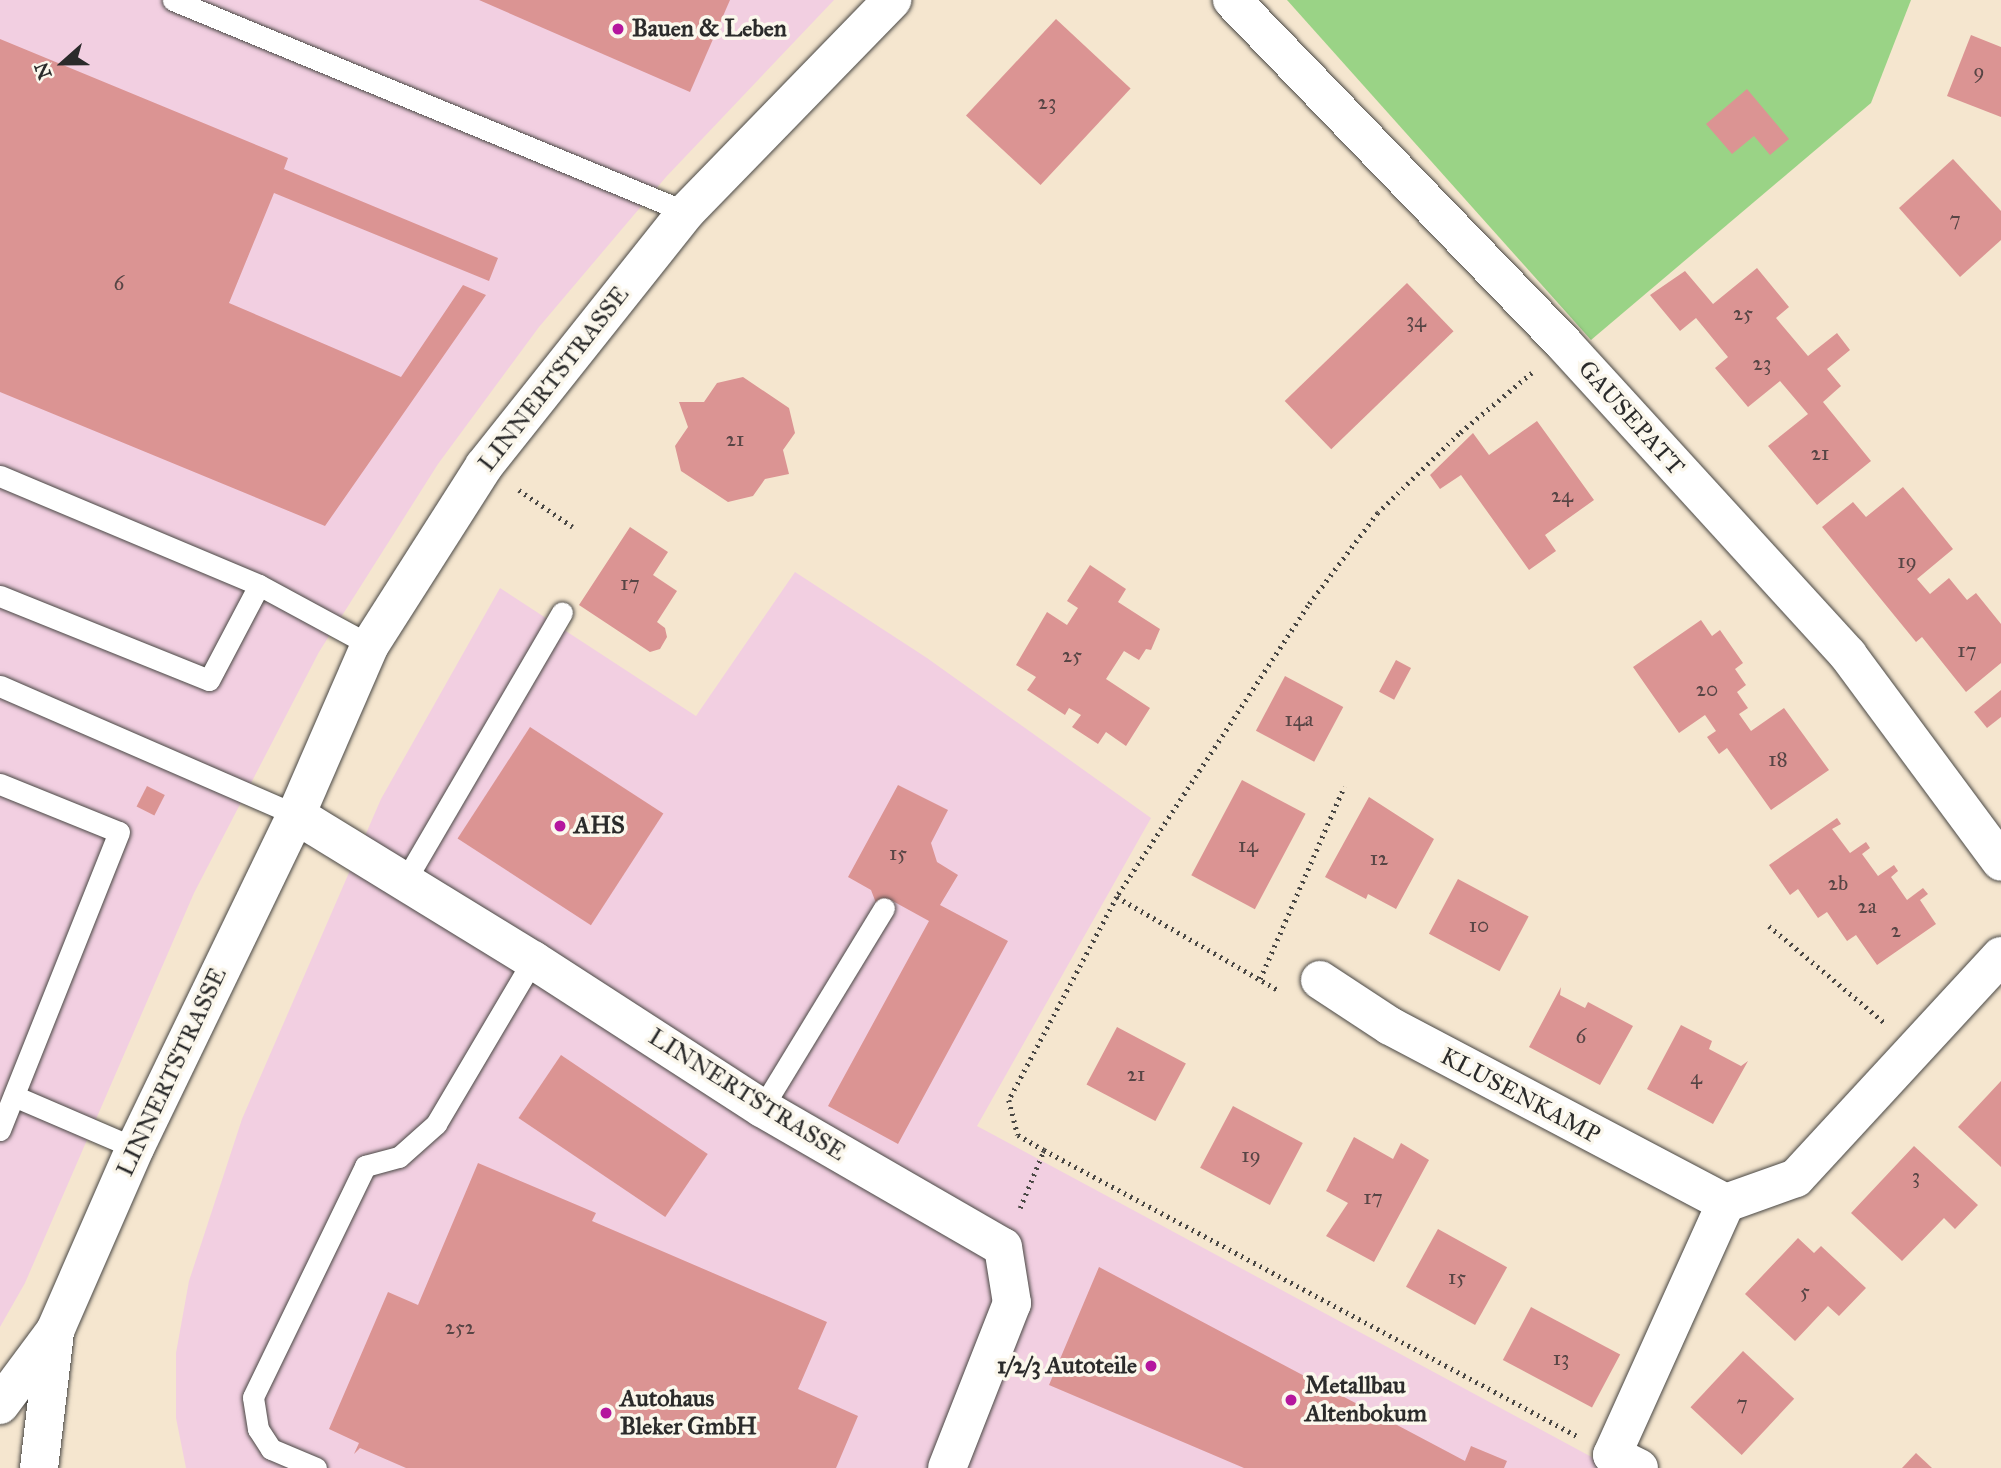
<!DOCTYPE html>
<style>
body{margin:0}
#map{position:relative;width:2001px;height:1468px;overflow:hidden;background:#f5e6cf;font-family:"IM FELL Great Primer",serif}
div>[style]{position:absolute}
.built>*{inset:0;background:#f2cfe1}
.green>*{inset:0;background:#9ad386}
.building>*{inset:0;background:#db9493;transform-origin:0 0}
.path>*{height:4.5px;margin-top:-2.25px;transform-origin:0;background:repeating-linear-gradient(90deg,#494744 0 2px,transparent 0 7px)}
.roads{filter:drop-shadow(0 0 2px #494744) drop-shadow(0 0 2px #494744)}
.lane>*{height:21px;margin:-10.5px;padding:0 10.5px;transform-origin:10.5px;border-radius:10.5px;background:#fff}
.street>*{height:38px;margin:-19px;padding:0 19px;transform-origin:19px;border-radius:19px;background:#fff}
.dots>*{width:19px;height:19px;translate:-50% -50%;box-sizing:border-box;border:4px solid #fbf7ec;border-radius:50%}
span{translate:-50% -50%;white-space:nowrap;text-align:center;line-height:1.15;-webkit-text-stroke:7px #fbf7ec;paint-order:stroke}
.number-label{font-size:21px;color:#574545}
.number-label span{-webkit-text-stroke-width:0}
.poi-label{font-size:24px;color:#2b2b2b;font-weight:700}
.left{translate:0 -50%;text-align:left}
.right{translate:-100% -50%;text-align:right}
.street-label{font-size:24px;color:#2b2b2b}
.north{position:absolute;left:28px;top:28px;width:70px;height:70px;-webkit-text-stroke:5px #fbf7ec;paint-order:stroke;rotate:249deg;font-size:19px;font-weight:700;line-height:28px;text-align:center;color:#2b2b2b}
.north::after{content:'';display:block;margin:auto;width:24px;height:32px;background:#2b2b2b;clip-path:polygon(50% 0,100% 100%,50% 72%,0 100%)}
</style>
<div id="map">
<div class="built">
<i style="clip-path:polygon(0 0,834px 0,666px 177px,539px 327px,438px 464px,319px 652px,194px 893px,25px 1283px,0 1327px)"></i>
<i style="clip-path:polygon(795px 572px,927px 658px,1151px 818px,977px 1126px,1612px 1468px,186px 1468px,176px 1418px,176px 1353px,189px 1281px,242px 1119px,381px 799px,500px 588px,696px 716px)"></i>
</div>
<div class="green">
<i style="clip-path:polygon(1287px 0,1911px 0,1871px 103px,1591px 340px)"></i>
</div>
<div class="building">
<i style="clip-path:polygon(479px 0,730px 0,690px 92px)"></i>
<i style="left:1056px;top:19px;width:102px;height:132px;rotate:43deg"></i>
<i style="clip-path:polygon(1971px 35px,2001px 47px,2001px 117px,1947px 96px)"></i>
<i style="clip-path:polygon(0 39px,288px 158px,284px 169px,498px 258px,489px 281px,274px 193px,229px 303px,401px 377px,463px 285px,486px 295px,325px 526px,0 392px)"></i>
<i style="clip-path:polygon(1747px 89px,1789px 139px,1770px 155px,1754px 136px,1732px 154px,1706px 124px)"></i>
<i style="clip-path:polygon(1953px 159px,2001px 211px,2001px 240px,1960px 277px,1899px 208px)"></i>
<i style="clip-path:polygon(1757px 268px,1789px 307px,1776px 318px,1808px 356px,1837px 333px,1850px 350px,1827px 369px,1841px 386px,1823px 402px,1871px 461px,1817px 505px,1768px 446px,1808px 414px,1780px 381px,1748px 407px,1715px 368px,1728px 357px,1696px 318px,1680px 331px,1650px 295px,1685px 271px,1713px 304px)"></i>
<i style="left:1407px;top:283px;width:67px;height:170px;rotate:46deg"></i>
<i style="clip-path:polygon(743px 377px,789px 408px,795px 433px,783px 450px,789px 474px,765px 479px,753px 496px,728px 502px,681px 471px,675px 446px,688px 427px,679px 402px,704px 402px,717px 383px)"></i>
<i style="clip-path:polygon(1537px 421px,1594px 500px,1545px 535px,1556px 551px,1529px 570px,1461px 475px,1440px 489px,1430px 475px,1473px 433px,1489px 455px)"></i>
<i style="clip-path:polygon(1903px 487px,1953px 549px,1917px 579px,1930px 594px,1949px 578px,1967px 600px,1976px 593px,2001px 624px,2001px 663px,1966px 692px,1922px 637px,1916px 642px,1822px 527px,1853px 502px,1866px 517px)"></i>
<i style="clip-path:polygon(630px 527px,668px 552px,653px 575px,677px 591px,657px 622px,665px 628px,667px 637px,660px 649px,650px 652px,579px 605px)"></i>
<i style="clip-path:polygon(1090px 565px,1126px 589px,1118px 602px,1160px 629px,1151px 650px,1146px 649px,1139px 660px,1124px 651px,1106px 679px,1150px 708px,1126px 746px,1106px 732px,1098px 744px,1072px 727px,1081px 715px,1069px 708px,1065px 715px,1027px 690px,1036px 677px,1016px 665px,1047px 612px,1067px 625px,1078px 608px,1067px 601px)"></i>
<i style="clip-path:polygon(1701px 620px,1712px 636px,1720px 630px,1743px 663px,1735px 669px,1746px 685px,1737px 692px,1748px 708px,1739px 714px,1751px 731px,1784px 708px,1829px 770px,1771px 810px,1727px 748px,1719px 754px,1707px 737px,1716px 731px,1705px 715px,1679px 733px,1633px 667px)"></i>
<i style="left:1396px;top:660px;width:17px;height:36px;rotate:28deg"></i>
<i style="left:1285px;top:676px;width:66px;height:62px;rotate:28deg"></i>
<i style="clip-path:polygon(2001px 690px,2001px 717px,1987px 728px,1974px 712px)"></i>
<i style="left:530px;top:727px;width:159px;height:133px;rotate:33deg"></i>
<i style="left:1242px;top:780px;width:72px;height:108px;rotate:28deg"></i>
<i style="clip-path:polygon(898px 785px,948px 810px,931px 843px,937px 862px,958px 875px,940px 905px,1008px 941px,898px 1144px,828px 1106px,929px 921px,889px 899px,876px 903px,871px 890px,848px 877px)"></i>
<i style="left:147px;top:786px;width:20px;height:23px;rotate:27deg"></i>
<i style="clip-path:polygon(1369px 797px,1434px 839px,1396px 909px,1368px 894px,1366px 899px,1325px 877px)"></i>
<i style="clip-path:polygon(1837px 818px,1841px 824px,1832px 829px,1850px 853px,1866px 842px,1870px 848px,1862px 854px,1878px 876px,1894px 865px,1898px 871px,1891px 877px,1907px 900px,1923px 888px,1928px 894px,1920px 900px,1936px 924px,1877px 965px,1856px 935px,1847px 941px,1827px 912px,1818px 918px,1798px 889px,1790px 895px,1769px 865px)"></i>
<i style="left:1458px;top:879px;width:80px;height:62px;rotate:28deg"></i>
<i style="clip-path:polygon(1561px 987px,1560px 995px,1585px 1008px,1588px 1002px,1633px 1026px,1600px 1085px,1529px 1047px)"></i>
<i style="clip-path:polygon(1681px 1025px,1712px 1041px,1709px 1049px,1741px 1066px,1748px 1061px,1713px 1124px,1647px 1089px)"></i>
<i style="left:1117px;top:1027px;width:78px;height:65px;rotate:28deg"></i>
<i style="left:561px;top:1055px;width:177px;height:76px;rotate:34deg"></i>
<i style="clip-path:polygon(2001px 1081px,2001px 1167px,1958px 1127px)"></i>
<i style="left:1233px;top:1106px;width:79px;height:70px;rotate:28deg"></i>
<i style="clip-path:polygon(1354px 1137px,1393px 1159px,1401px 1143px,1429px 1160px,1374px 1262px,1326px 1236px,1348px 1203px,1326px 1191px)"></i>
<i style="clip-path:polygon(1914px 1146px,1978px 1205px,1955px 1229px,1944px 1218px,1902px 1261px,1851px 1213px)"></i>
<i style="clip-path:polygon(478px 1163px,596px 1213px,592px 1221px,827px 1322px,798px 1389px,858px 1416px,836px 1468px,406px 1468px,360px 1448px,354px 1454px,359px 1443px,329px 1429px,388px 1292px,418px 1305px)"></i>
<i style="left:1438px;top:1229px;width:79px;height:66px;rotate:29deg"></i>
<i style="clip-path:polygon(1798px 1238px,1814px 1253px,1821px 1246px,1866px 1288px,1839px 1316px,1828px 1306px,1795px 1341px,1745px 1294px)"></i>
<i style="clip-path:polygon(1099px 1267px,1465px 1461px,1471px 1446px,1507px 1461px,1504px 1468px,1244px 1468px,1049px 1385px)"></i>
<i style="left:1531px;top:1307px;width:101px;height:60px;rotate:28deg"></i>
<i style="left:1743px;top:1351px;width:70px;height:77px;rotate:43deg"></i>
<i style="clip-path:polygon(1916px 1453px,1932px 1468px,1902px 1468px)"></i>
</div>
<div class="path">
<i style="left:1532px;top:373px;width:95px;rotate:140.1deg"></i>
<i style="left:1459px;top:434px;width:113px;rotate:135.7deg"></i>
<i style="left:1378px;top:513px;width:116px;rotate:127deg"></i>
<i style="left:1308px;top:606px;width:348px;rotate:123.3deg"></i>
<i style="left:1117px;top:897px;width:230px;rotate:118deg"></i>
<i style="left:1009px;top:1100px;width:36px;rotate:76deg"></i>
<i style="left:1018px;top:1135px;width:30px;rotate:30deg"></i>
<i style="left:1044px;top:1150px;width:605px;rotate:28.22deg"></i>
<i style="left:519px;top:490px;width:65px;rotate:34.4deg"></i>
<i style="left:1117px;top:897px;width:188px;rotate:30deg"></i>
<i style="left:1769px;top:926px;width:151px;rotate:39.9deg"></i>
<i style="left:1260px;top:979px;width:210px;rotate:-66.4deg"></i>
<i style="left:1020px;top:1208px;width:63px;rotate:-67.5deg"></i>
</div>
<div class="roads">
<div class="lane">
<i style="left:173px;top:0;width:555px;rotate:22.45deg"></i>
<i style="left:0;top:476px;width:281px;rotate:22.8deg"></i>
<i style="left:259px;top:585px;width:126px;rotate:28.4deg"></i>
<i style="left:0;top:596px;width:225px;rotate:21.9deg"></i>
<i style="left:209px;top:680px;width:107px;rotate:-62.2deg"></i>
<i style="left:0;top:686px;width:323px;rotate:23.5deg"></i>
<i style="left:0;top:784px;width:128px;rotate:22deg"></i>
<i style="left:119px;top:832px;width:321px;rotate:111.8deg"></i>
<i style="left:405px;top:881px;width:311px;rotate:-59.7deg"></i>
<i style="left:14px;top:1096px;width:132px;rotate:23.3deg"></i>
<i style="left:762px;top:1108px;width:234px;rotate:-58.6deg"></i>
<i style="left:316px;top:1468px;width:49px;rotate:-157.1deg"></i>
<i style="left:271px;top:1449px;width:24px;rotate:-123deg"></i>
<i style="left:258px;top:1429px;width:32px;rotate:-99deg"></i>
<i style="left:253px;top:1397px;width:257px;rotate:-64.1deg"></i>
<i style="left:365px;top:1166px;width:35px;rotate:-15deg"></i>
<i style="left:399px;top:1157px;width:50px;rotate:-41.7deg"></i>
<i style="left:436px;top:1124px;width:191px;rotate:-59.4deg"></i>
</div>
<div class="street">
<i style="left:1232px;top:0;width:479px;rotate:46deg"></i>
<i style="left:1565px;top:345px;width:420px;rotate:47.6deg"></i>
<i style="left:1848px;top:655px;width:257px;rotate:53.5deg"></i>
<i style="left:296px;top:815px;width:278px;rotate:31.5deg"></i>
<i style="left:533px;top:960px;width:273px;rotate:32.9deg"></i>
<i style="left:762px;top:1108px;width:278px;rotate:30deg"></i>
<i style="left:1003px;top:1247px;width:57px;rotate:80.9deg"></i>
<i style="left:1012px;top:1303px;width:177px;rotate:111.5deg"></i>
<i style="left:1320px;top:980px;width:84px;rotate:33.3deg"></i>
<i style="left:1390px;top:1026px;width:380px;rotate:27.8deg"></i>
<i style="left:1726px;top:1203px;width:74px;rotate:-19.7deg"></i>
<i style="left:1796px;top:1178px;width:302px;rotate:-47.3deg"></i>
<i style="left:0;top:1405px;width:92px;rotate:-53.4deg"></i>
<i style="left:55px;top:1331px;width:200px;rotate:-66.4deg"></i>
<i style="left:135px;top:1148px;width:370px;rotate:-64.2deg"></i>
<i style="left:296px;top:815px;width:185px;rotate:-66.5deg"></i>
<i style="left:370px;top:645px;width:212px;rotate:-57.5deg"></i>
<i style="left:484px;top:466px;width:325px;rotate:-51.5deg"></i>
<i style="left:686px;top:212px;width:296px;rotate:-45.8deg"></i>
<i style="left:39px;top:1468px;width:138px;rotate:-83.3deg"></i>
<i style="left:1639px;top:1468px;width:30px;rotate:-154deg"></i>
<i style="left:1612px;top:1455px;width:277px;rotate:-65.7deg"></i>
</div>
</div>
<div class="dots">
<i style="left:618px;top:29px;background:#b5179e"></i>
<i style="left:560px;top:826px;background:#b5179e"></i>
<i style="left:1151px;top:1366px;background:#b5179e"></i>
<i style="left:1291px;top:1400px;background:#b5179e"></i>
<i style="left:606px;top:1413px;background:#b5179e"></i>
</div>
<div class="number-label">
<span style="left:1979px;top:71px">9</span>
<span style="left:1047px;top:102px">23</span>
<span style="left:1955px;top:219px">7</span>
<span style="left:119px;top:283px">6</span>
<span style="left:1743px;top:313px">25</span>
<span style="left:1416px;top:320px">34</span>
<span style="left:1762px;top:363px">23</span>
<span style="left:735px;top:439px">21</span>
<span style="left:1820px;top:453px">21</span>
<span style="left:1562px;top:495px">24</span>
<span style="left:1907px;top:561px">19</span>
<span style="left:630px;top:583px">17</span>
<span style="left:1967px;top:650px">17</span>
<span style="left:1072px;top:655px">25</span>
<span style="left:1707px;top:689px">20</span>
<span style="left:1299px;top:719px">14a</span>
<span style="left:1778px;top:759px">18</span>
<span style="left:1248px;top:845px">14</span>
<span style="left:898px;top:853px">15</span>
<span style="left:1379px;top:858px">12</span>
<span style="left:1838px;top:883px">2b</span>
<span style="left:1867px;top:906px">2a</span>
<span style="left:1479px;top:925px">10</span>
<span style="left:1896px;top:930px">2</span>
<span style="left:1581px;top:1036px">6</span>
<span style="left:1136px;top:1074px">21</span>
<span style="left:1696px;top:1077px">4</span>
<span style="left:1251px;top:1155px">19</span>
<span style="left:1916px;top:1176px">3</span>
<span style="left:1373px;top:1197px">17</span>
<span style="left:1457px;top:1277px">15</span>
<span style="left:1805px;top:1291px">5</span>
<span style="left:460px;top:1327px">252</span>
<span style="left:1561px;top:1358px">13</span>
<span style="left:1742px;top:1403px">7</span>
</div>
<div class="poi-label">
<span class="left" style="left:632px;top:29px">Bauen &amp; Leben</span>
<span class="left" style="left:574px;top:826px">AHS</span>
<span class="right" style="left:1137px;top:1366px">1/2/3 Autoteile</span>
<span class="left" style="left:1305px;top:1400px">Metallbau<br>Altenbokum</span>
<span class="left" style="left:620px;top:1413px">Autohaus<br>Bleker GmbH</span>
</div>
<div class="street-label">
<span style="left:554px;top:379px;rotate:-52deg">LINNERTSTRASSE</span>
<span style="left:1631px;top:418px;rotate:48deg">GAUSEPATT</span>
<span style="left:172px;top:1072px;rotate:-65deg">LINNERTSTRASSE</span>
<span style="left:747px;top:1095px;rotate:32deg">LINNERTSTRASSE</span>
<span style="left:1520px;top:1096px;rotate:28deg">KLUSENKAMP</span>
</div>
<div class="north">N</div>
</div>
